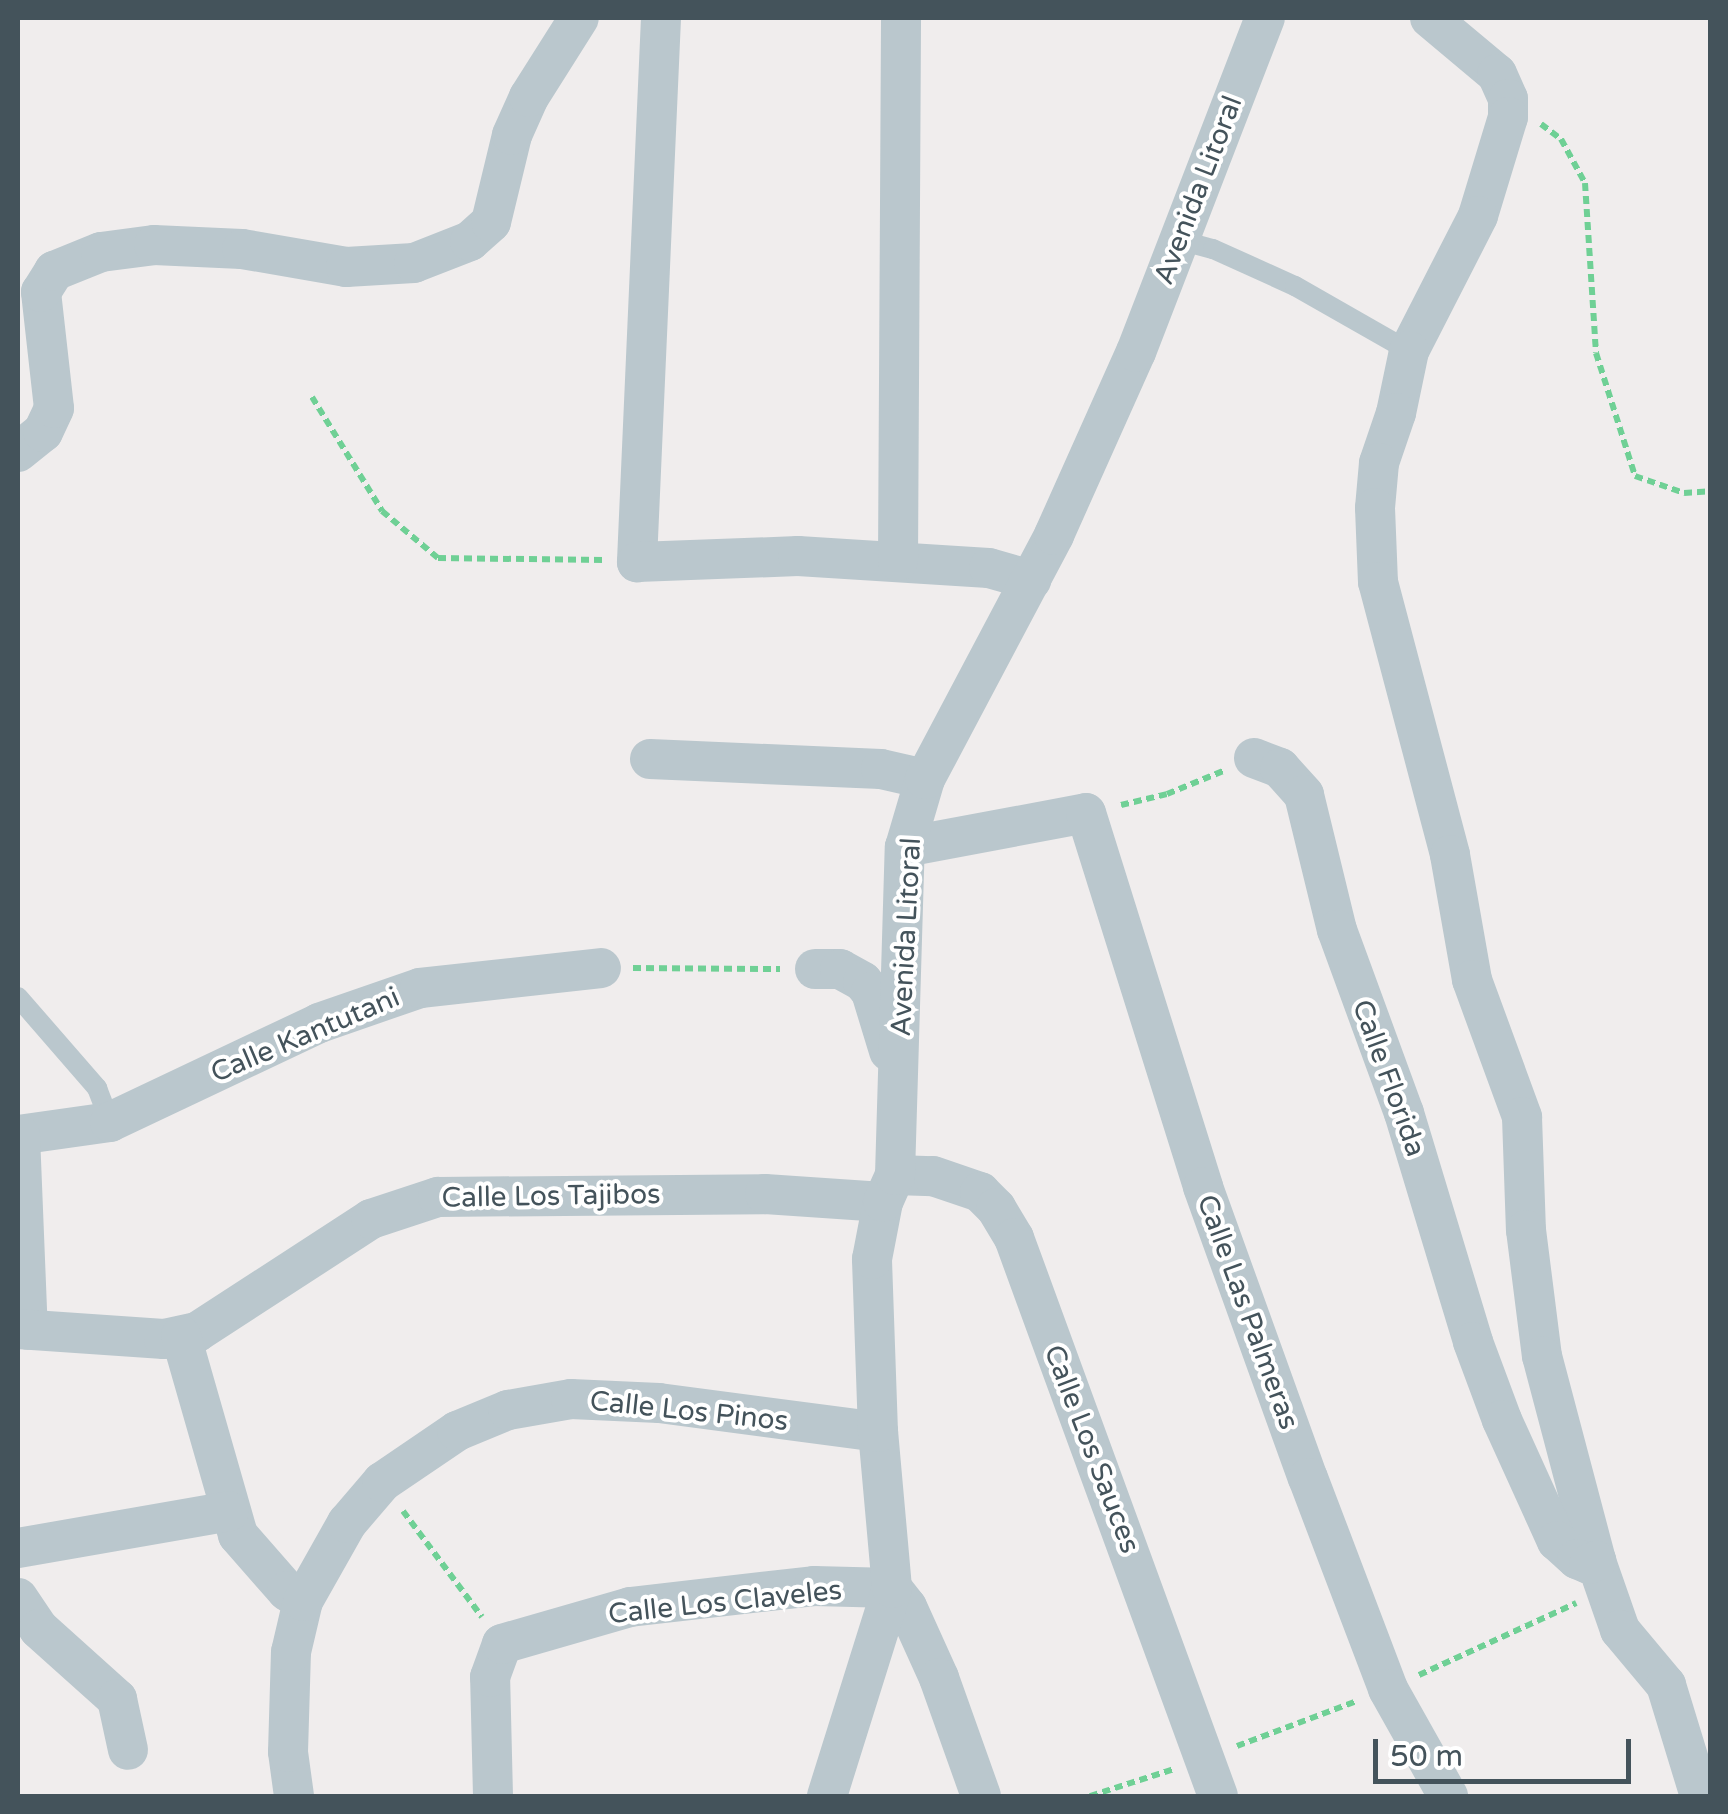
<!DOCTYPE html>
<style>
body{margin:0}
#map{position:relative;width:1728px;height:1814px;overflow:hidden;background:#f0eded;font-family:"Varela Round",sans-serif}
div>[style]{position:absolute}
.path>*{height:6px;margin-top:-3px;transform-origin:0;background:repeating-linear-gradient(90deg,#6fd095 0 8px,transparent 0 13px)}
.service>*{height:20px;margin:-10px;padding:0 10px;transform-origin:10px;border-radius:10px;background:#bac7cd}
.minor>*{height:40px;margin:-20px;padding:0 20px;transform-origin:20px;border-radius:20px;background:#bac7cd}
span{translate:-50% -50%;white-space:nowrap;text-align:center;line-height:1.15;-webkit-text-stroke:8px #fff;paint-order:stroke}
.street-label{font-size:28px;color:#44535b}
.frame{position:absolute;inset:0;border:20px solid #44535b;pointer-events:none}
.scale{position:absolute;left:1373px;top:1739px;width:258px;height:45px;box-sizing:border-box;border:5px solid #44535b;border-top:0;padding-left:12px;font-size:30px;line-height:35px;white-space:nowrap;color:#44535b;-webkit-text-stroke:8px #fff;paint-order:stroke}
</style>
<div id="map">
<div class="path">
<i style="left:1541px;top:124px;width:25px;rotate:37deg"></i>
<i style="left:1561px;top:139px;width:50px;rotate:61.4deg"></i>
<i style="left:1585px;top:183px;width:170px;rotate:86.3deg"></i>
<i style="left:1596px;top:353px;width:129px;rotate:72.4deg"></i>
<i style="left:1635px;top:476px;width:52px;rotate:19.1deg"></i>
<i style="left:1684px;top:493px;width:26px;rotate:-4deg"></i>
<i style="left:312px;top:397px;width:134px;rotate:58.4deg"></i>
<i style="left:382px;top:511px;width:73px;rotate:40deg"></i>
<i style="left:438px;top:558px;width:166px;rotate:0.7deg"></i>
<i style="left:1121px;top:805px;width:47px;rotate:-13.4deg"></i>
<i style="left:1167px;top:794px;width:61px;rotate:-22.3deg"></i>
<i style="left:633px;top:968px;width:147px;rotate:0.4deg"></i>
<i style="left:403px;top:1511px;width:132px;rotate:53.3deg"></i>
<i style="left:1419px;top:1675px;width:173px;rotate:-24.6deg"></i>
<i style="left:1237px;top:1746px;width:128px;rotate:-20.6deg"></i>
<i style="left:1090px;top:1796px;width:88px;rotate:-17.8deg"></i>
</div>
<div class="service">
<i style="left:1179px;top:240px;width:35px;rotate:15deg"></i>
<i style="left:1213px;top:249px;width:90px;rotate:24.3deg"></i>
<i style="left:1295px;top:286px;width:131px;rotate:29.7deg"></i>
<i style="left:18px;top:997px;width:121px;rotate:49deg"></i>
<i style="left:97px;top:1088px;width:36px;rotate:69deg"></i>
</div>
<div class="minor">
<i style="left:661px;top:18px;width:545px;rotate:92.53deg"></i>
<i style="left:637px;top:562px;width:161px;rotate:-2.1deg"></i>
<i style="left:798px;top:556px;width:191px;rotate:3.6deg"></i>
<i style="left:989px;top:568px;width:44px;rotate:15.9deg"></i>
<i style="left:1430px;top:18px;width:87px;rotate:39.9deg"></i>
<i style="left:1497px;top:74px;width:27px;rotate:66deg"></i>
<i style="left:1508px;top:99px;width:18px;rotate:90deg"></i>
<i style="left:1508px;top:117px;width:103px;rotate:106.9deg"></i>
<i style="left:1478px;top:216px;width:152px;rotate:117.1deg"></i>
<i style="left:1409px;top:351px;width:63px;rotate:101.8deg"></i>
<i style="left:1396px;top:413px;width:53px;rotate:108.8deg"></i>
<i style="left:1379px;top:463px;width:45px;rotate:95.1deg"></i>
<i style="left:1375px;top:508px;width:74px;rotate:87.7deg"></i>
<i style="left:1378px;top:582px;width:282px;rotate:75.2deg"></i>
<i style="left:1450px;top:855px;width:127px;rotate:80deg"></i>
<i style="left:1472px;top:980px;width:146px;rotate:69.9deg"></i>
<i style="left:1522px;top:1117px;width:113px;rotate:88deg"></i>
<i style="left:1526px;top:1230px;width:127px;rotate:82.8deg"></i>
<i style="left:1542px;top:1356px;width:212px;rotate:75.2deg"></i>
<i style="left:1596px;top:1561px;width:73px;rotate:70.8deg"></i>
<i style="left:1620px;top:1630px;width:72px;rotate:50.1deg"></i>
<i style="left:1666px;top:1685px;width:116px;rotate:73deg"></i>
<i style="left:18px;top:452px;width:32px;rotate:-39deg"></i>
<i style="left:43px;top:432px;width:26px;rotate:-65deg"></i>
<i style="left:54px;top:408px;width:117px;rotate:-96.4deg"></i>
<i style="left:41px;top:292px;width:25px;rotate:-58deg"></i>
<i style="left:54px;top:271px;width:51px;rotate:-22deg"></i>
<i style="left:101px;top:252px;width:53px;rotate:-7.5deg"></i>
<i style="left:154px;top:245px;width:88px;rotate:2.6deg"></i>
<i style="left:242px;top:249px;width:106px;rotate:9.8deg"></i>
<i style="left:346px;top:267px;width:68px;rotate:-3.4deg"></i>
<i style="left:414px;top:263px;width:60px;rotate:-21.4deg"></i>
<i style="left:470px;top:241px;width:28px;rotate:-42deg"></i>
<i style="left:491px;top:222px;width:89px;rotate:-76.4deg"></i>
<i style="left:512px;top:135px;width:42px;rotate:-65.9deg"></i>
<i style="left:529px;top:97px;width:93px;rotate:-57.7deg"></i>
<i style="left:898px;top:561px;width:543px;rotate:-89.68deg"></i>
<i style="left:1254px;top:758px;width:28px;rotate:21deg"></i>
<i style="left:1280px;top:768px;width:36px;rotate:48deg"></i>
<i style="left:1304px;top:795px;width:139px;rotate:76.3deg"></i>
<i style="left:1337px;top:930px;width:195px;rotate:69.9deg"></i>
<i style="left:1404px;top:1113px;width:239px;rotate:73.2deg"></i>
<i style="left:1473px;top:1342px;width:83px;rotate:69.6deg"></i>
<i style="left:1502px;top:1420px;width:133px;rotate:65.6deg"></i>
<i style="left:1557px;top:1541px;width:27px;rotate:42deg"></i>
<i style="left:1577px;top:1559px;width:13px;rotate:23deg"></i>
<i style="left:1589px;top:1564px;width:8px;rotate:-23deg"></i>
<i style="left:650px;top:759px;width:231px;rotate:2.5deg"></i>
<i style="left:881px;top:769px;width:45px;rotate:12.8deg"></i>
<i style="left:905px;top:847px;width:184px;rotate:-10.6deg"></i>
<i style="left:1086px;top:813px;width:392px;rotate:72.6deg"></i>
<i style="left:1203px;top:1187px;width:309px;rotate:70.2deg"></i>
<i style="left:1308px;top:1478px;width:226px;rotate:69.2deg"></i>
<i style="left:1388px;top:1689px;width:123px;rotate:60.7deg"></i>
<i style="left:815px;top:969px;width:25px"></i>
<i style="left:840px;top:969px;width:26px;rotate:29deg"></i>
<i style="left:863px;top:982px;width:13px;rotate:51deg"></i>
<i style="left:871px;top:992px;width:62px;rotate:73deg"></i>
<i style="left:18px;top:1135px;width:93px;rotate:-8deg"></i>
<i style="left:110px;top:1122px;width:231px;rotate:-25.3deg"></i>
<i style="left:319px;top:1023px;width:107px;rotate:-19.1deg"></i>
<i style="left:420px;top:988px;width:182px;rotate:-6.3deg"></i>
<i style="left:20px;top:1135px;width:195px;rotate:87.7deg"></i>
<i style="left:895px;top:1175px;width:38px;rotate:2deg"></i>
<i style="left:933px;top:1176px;width:50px;rotate:18.8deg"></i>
<i style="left:980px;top:1192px;width:23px;rotate:45deg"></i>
<i style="left:996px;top:1208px;width:35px;rotate:59deg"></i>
<i style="left:1014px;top:1238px;width:594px;rotate:69.92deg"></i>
<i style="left:18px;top:1329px;width:146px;rotate:3.9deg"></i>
<i style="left:164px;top:1339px;width:34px;rotate:-12deg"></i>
<i style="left:197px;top:1332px;width:207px;rotate:-33deg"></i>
<i style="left:371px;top:1219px;width:71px;rotate:-18.2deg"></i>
<i style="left:438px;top:1197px;width:327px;rotate:-0.5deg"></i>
<i style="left:765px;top:1194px;width:118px;rotate:3.9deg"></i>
<i style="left:181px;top:1336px;width:207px;rotate:74deg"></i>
<i style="left:238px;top:1535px;width:74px;rotate:48.8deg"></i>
<i style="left:287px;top:1591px;width:19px;rotate:32deg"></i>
<i style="left:18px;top:1548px;width:214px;rotate:-9.9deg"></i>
<i style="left:892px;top:1588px;width:24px;rotate:52deg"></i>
<i style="left:907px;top:1607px;width:78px;rotate:65.7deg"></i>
<i style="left:939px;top:1678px;width:125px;rotate:70.4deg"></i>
<i style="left:18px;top:1598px;width:37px;rotate:56deg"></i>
<i style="left:39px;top:1629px;width:105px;rotate:41.9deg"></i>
<i style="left:117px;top:1699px;width:52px;rotate:77.8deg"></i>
<i style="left:294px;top:1796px;width:44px;rotate:-97.8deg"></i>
<i style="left:288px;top:1752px;width:100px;rotate:-88.3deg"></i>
<i style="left:291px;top:1652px;width:52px;rotate:-76.8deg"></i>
<i style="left:303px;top:1601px;width:90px;rotate:-60.6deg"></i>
<i style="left:347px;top:1523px;width:54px;rotate:-49.5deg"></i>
<i style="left:382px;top:1482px;width:91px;rotate:-34.2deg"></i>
<i style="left:457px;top:1431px;width:55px;rotate:-22.4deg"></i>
<i style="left:508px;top:1410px;width:64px;rotate:-9.9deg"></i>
<i style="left:571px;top:1399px;width:88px;rotate:2.6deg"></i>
<i style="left:659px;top:1403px;width:221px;rotate:7.5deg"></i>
<i style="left:493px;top:1796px;width:119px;rotate:-91.4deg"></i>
<i style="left:490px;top:1677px;width:35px;rotate:-70deg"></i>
<i style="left:502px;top:1644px;width:133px;rotate:-16.1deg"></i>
<i style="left:630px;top:1607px;width:185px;rotate:-6.5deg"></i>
<i style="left:814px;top:1586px;width:78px;rotate:1.5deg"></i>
<i style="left:827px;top:1796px;width:218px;rotate:-72.6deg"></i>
<i style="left:892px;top:1588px;width:157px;rotate:-95.1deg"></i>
<i style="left:878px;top:1432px;width:173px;rotate:-92deg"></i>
<i style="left:872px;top:1259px;width:58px;rotate:-79.1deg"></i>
<i style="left:883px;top:1202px;width:30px;rotate:-66deg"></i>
<i style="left:895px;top:1175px;width:328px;rotate:-88.3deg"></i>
<i style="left:905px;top:847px;width:71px;rotate:-73.6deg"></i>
<i style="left:925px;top:779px;width:276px;rotate:-62.1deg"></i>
<i style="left:1054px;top:535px;width:201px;rotate:-65.9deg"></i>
<i style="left:1136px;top:352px;width:358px;rotate:-68.9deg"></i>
</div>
<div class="street-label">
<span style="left:1198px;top:190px;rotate:-69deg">Avenida Litoral</span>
<span style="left:906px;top:937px;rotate:-87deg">Avenida Litoral</span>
<span style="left:305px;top:1035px;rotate:-23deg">Calle Kantutani</span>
<span style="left:1389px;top:1078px;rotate:70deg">Calle Florida</span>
<span style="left:551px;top:1196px;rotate:-1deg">Calle Los Tajibos</span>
<span style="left:1248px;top:1312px;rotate:70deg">Calle Las Palmeras</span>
<span style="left:689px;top:1411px;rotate:6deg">Calle Los Pinos</span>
<span style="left:1092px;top:1449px;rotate:69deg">Calle Los Sauces</span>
<span style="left:725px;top:1602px;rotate:-6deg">Calle Los Claveles</span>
</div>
<div class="frame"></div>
<div class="scale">50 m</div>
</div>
